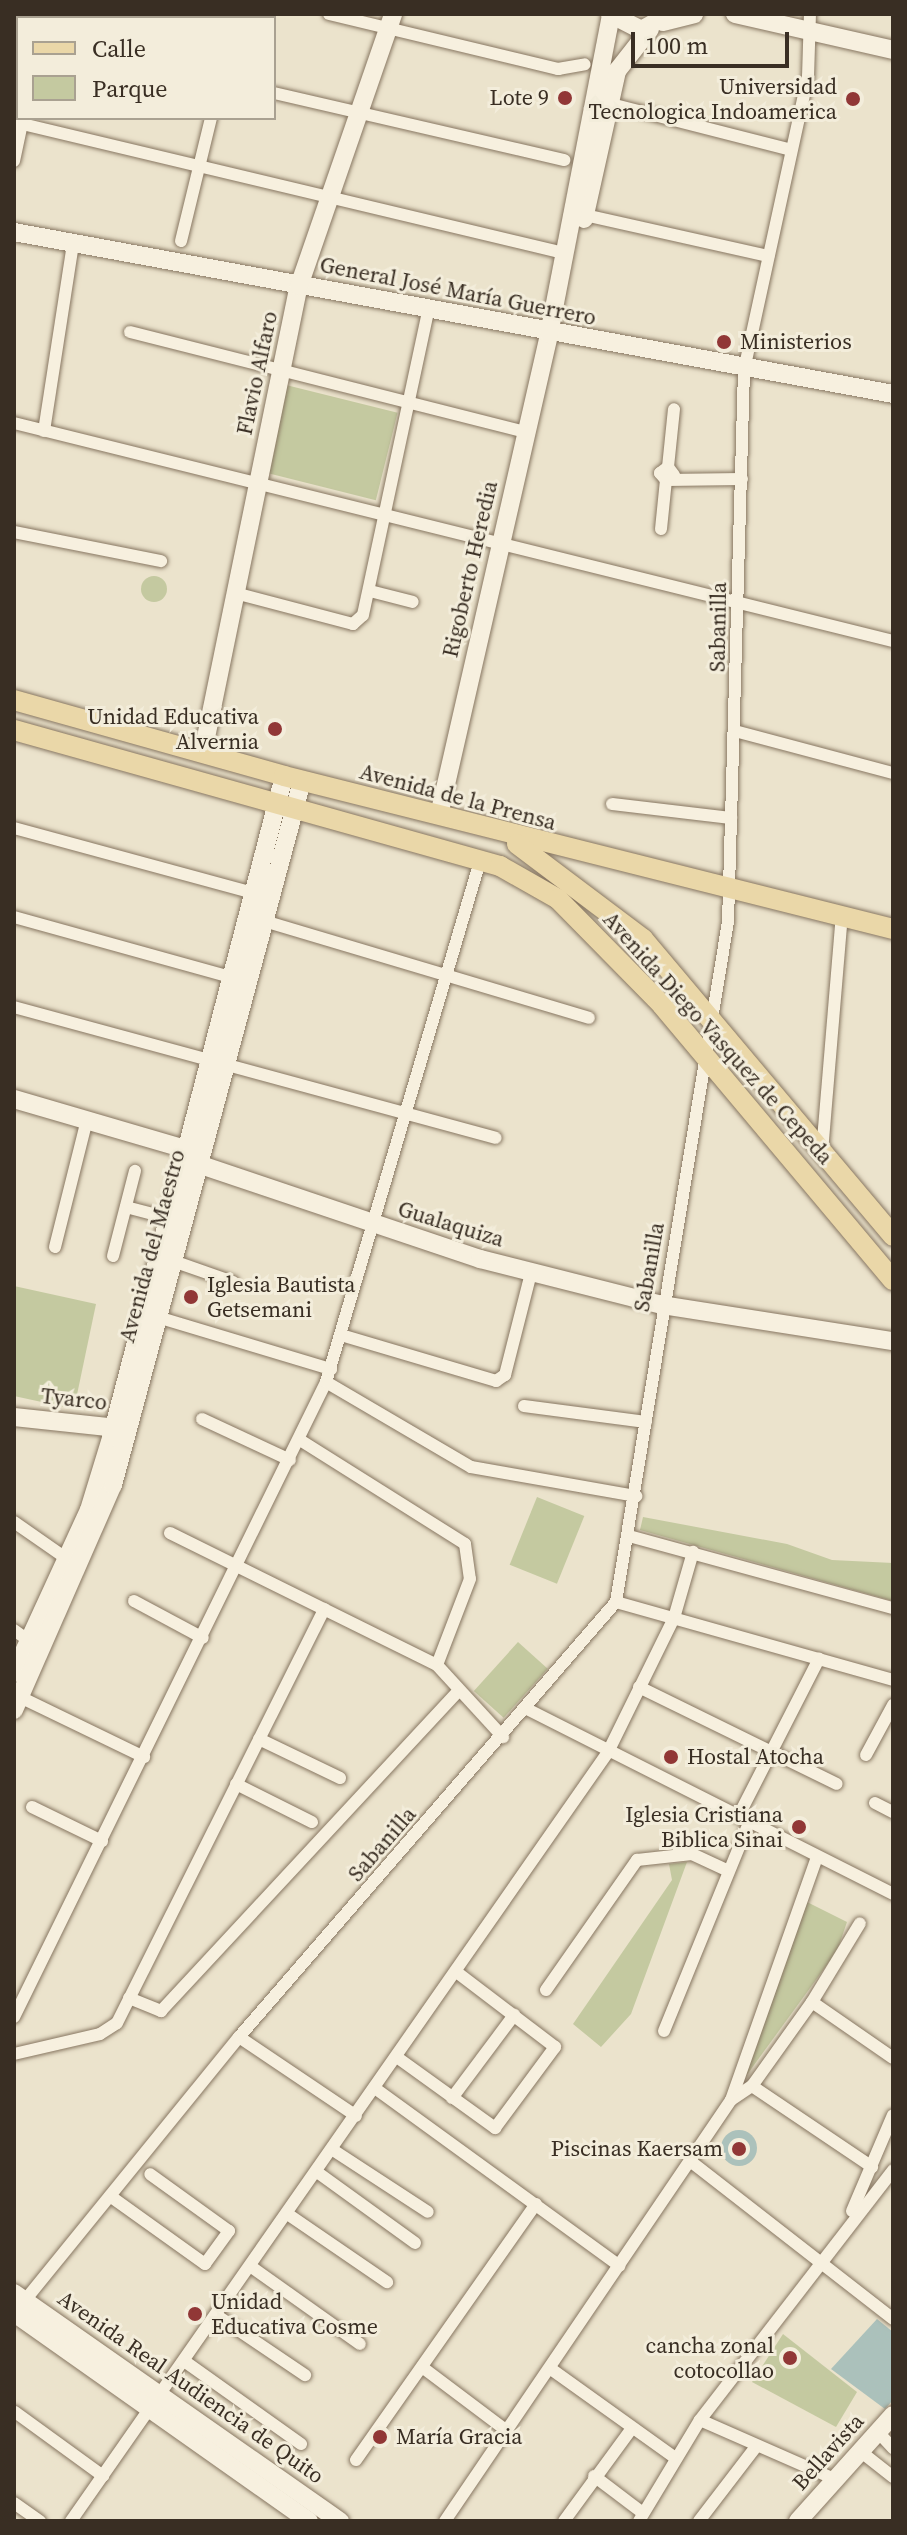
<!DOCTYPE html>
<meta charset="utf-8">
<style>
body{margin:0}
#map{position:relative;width:907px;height:2535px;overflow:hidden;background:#ebe3cc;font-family:"Source Serif 4",serif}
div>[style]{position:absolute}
.green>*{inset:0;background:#c4c9a0;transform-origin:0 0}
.round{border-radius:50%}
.water>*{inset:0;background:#abc1bb}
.roads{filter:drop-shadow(0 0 2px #877661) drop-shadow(0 0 2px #877661)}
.street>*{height:12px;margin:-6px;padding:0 6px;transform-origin:6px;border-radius:6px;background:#f7f0df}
.secondary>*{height:18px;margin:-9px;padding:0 9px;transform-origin:9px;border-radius:9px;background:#f7f0df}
.primary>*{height:20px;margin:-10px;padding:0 10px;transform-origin:10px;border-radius:10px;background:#ead7a8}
.dots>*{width:22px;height:22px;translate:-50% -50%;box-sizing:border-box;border:4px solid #f3eddb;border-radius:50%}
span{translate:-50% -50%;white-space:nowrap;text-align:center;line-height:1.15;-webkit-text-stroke:6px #f3eddb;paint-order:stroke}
.poi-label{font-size:22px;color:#392e23}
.right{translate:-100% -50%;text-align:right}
.left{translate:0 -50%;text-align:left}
.street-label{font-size:22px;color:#392e23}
.frame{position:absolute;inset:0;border:16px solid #392e23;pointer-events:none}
.legend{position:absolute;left:16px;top:16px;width:260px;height:104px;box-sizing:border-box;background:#f3eddb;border:2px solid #a9a191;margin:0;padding:10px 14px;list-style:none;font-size:24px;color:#392e23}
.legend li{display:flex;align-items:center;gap:16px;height:40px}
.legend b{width:40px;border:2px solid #a9a191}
.scale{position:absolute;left:631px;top:32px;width:158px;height:36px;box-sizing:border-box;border:4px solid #392e23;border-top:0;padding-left:10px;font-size:24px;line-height:28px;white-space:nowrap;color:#392e23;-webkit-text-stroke:6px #f3eddb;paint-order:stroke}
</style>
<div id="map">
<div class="green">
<i style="left:286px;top:385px;width:115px;height:90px;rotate:14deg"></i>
<i class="round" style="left:141px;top:576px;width:26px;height:26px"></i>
<i style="clip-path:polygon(14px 1286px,96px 1304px,74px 1409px,14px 1396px)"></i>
<i style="left:537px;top:1497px;width:51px;height:73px;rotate:22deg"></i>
<i style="clip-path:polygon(643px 1517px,787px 1544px,832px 1560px,893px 1563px,893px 1601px,640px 1530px)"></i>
<i style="left:518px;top:1642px;width:40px;height:66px;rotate:42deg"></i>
<i style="clip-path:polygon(687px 1862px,631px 2014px,601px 2047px,573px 2024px,672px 1880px,669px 1864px)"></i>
<i style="clip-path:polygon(807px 1902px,847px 1922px,837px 1951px,738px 2087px)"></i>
<i style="clip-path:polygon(783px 2334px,857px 2392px,836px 2427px,752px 2382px)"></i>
</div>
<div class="water">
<i class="round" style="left:721px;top:2130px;width:36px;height:36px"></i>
<i style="clip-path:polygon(877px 2319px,893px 2332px,893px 2400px,885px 2409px,831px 2369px)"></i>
</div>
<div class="roads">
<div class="street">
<i style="left:329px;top:14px;width:236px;rotate:13.5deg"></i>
<i style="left:558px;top:69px;width:27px;rotate:-10deg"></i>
<i style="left:234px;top:18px;width:4px;rotate:-76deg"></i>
<i style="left:274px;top:93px;width:298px;rotate:13deg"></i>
<i style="left:611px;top:104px;width:186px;rotate:14.3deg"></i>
<i style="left:14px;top:122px;width:556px;rotate:13.41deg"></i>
<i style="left:14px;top:161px;width:38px;rotate:-78deg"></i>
<i style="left:580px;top:214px;width:193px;rotate:12.6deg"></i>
<i style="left:181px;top:241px;width:127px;rotate:-76.3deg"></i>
<i style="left:130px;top:332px;width:408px;rotate:14.2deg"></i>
<i style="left:14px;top:423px;width:906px;rotate:13.93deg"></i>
<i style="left:44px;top:431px;width:189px;rotate:-81.2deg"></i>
<i style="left:668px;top:467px;width:58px;rotate:-84.1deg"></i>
<i style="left:674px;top:475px;width:10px;rotate:-127deg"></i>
<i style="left:668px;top:467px;width:10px;rotate:143deg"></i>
<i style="left:660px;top:473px;width:9px;rotate:49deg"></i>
<i style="left:666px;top:480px;width:76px;rotate:-0.8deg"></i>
<i style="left:661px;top:529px;width:49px;rotate:-84.2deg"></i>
<i style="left:14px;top:532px;width:150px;rotate:11.2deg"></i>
<i style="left:370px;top:591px;width:44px;rotate:14.3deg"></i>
<i style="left:235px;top:593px;width:122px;rotate:14.7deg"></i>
<i style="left:353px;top:624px;width:13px;rotate:-42deg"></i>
<i style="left:363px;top:615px;width:311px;rotate:-77.9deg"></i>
<i style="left:735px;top:731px;width:163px;rotate:14.9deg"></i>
<i style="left:612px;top:804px;width:120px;rotate:6.7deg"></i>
<i style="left:14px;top:828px;width:248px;rotate:15.2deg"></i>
<i style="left:14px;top:917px;width:232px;rotate:15.5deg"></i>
<i style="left:264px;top:921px;width:339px;rotate:16.6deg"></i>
<i style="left:14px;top:1007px;width:499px;rotate:15.2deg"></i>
<i style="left:822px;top:1152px;width:237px;rotate:-85.2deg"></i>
<i style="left:126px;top:1207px;width:43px;rotate:14.7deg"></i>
<i style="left:55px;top:1247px;width:131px;rotate:-75.9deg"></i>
<i style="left:113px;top:1256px;width:88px;rotate:-75.5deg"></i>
<i style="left:173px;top:1261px;width:64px;rotate:19.3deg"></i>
<i style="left:154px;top:1316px;width:185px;rotate:16.7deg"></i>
<i style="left:341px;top:1335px;width:162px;rotate:16.5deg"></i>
<i style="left:496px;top:1381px;width:11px;rotate:-34deg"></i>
<i style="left:505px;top:1375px;width:105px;rotate:-75.7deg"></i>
<i style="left:326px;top:1382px;width:168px;rotate:30.4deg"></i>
<i style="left:471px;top:1467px;width:168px;rotate:10deg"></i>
<i style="left:524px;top:1406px;width:123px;rotate:7.5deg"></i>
<i style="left:202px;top:1419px;width:97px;rotate:25deg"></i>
<i style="left:300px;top:1440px;width:195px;rotate:32.2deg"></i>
<i style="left:465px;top:1544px;width:35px;rotate:82deg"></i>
<i style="left:470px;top:1579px;width:92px;rotate:111deg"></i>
<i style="left:14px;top:1522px;width:65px;rotate:34.9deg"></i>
<i style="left:170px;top:1533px;width:298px;rotate:26.3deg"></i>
<i style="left:437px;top:1665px;width:98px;rotate:47.5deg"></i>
<i style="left:629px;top:1536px;width:274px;rotate:15.3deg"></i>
<i style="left:134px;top:1601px;width:78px;rotate:28.2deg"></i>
<i style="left:616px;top:1602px;width:288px;rotate:15.7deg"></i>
<i style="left:14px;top:1630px;width:19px;rotate:36deg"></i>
<i style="left:639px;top:1687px;width:220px;rotate:26.1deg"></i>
<i style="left:20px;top:1697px;width:138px;rotate:25.8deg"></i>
<i style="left:527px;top:1709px;width:410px;rotate:26.8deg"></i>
<i style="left:259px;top:1739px;width:90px;rotate:25.7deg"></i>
<i style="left:866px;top:1755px;width:57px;rotate:-61.6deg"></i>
<i style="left:236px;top:1784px;width:85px;rotate:26.6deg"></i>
<i style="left:875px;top:1803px;width:20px;rotate:27deg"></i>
<i style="left:32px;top:1807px;width:78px;rotate:25.9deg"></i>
<i style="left:738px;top:1817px;width:178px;rotate:-62.9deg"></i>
<i style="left:546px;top:1990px;width:159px;rotate:-55deg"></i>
<i style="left:637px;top:1860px;width:55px;rotate:-6.2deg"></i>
<i style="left:692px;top:1854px;width:38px;rotate:25deg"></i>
<i style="left:129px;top:1998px;width:35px;rotate:22deg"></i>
<i style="left:161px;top:2011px;width:437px;rotate:-47.1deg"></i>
<i style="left:812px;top:2002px;width:98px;rotate:34.7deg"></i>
<i style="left:14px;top:2017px;width:708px;rotate:-63.83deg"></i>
<i style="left:326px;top:1382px;width:543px;rotate:-73.53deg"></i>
<i style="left:664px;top:2031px;width:225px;rotate:-67.8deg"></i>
<i style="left:239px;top:2037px;width:141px;rotate:34deg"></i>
<i style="left:14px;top:2054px;width:88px;rotate:-13.1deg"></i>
<i style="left:100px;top:2034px;width:20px;rotate:-33deg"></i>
<i style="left:117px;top:2023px;width:463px;rotate:-63.4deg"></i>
<i style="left:398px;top:2058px;width:120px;rotate:35.8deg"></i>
<i style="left:495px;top:2128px;width:101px;rotate:-53.5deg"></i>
<i style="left:555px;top:2047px;width:122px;rotate:-142.7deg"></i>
<i style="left:752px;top:2086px;width:145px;rotate:34deg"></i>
<i style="left:376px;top:2089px;width:301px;rotate:36deg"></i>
<i style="left:452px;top:2098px;width:104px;rotate:-53.2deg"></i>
<i style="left:731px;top:2100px;width:258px;rotate:-70.5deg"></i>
<i style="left:333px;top:2150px;width:113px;rotate:33.1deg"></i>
<i style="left:694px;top:2164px;width:252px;rotate:37.9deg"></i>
<i style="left:317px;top:2172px;width:121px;rotate:35.9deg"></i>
<i style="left:110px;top:2196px;width:117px;rotate:35.6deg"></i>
<i style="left:205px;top:2264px;width:41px;rotate:-54deg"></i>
<i style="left:229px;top:2231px;width:97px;rotate:-144.2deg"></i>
<i style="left:852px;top:2211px;width:104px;rotate:-66.9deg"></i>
<i style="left:289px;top:2215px;width:119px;rotate:34.4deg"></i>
<i style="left:253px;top:2268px;width:131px;rotate:35.4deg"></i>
<i style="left:22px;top:2304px;width:344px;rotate:-50.9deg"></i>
<i style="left:239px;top:2037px;width:576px;rotate:-49.09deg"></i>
<i style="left:616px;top:1602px;width:689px;rotate:-80.65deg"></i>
<i style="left:728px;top:922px;width:552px;rotate:-88.34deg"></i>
<i style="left:744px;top:370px;width:300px;rotate:-77.7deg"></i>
<i style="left:808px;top:77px;width:63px;rotate:-88.2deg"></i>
<i style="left:219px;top:2317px;width:104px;rotate:34deg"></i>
<i style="left:187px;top:2363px;width:140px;rotate:35.4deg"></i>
<i style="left:422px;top:2367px;width:106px;rotate:37deg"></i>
<i style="left:551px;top:2369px;width:151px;rotate:35.6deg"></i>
<i style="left:15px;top:2412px;width:109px;rotate:36deg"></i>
<i style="left:700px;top:2420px;width:144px;rotate:23.7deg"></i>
<i style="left:878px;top:2432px;width:22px;rotate:47deg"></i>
<i style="left:860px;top:2451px;width:42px;rotate:38.2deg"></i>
<i style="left:356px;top:2460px;width:313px;rotate:-54.9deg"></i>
<i style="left:594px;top:2476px;width:61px;rotate:37.1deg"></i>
<i style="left:14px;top:2503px;width:32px;rotate:35deg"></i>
<i style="left:71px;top:2521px;width:938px;rotate:-55.07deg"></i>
<i style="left:608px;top:1752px;width:149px;rotate:-63.8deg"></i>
<i style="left:674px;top:1618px;width:69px;rotate:-73.9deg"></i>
<i style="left:445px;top:2521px;width:509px;rotate:-55.81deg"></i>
<i style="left:731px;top:2100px;width:25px;rotate:-34deg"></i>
<i style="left:752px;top:2086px;width:103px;rotate:-54.5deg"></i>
<i style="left:812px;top:2002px;width:92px;rotate:-58.7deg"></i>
<i style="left:564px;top:2521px;width:115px;rotate:-53.8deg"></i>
<i style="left:639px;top:2521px;width:118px;rotate:-58.9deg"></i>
<i style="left:700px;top:2420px;width:316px;rotate:-52.3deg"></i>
<i style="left:699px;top:2521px;width:92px;rotate:-52.5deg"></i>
</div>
<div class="secondary">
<i style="left:610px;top:14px;width:35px;rotate:27deg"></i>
<i style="left:641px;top:30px;width:33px;rotate:-29deg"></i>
<i style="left:735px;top:14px;width:162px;rotate:12.8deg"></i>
<i style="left:663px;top:22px;width:32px;rotate:-14deg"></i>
<i style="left:584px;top:219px;width:152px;rotate:-77.4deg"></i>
<i style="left:617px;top:71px;width:53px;rotate:-51.8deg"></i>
<i style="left:14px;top:232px;width:894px;rotate:10.44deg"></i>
<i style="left:203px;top:752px;width:476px;rotate:-78.4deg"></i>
<i style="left:299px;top:286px;width:288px;rotate:-70.9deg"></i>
<i style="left:439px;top:815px;width:493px;rotate:-77.1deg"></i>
<i style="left:549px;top:334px;width:324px;rotate:-79deg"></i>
<i style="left:14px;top:1099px;width:178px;rotate:16.3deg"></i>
<i style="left:185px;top:1149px;width:20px;rotate:49deg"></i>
<i style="left:198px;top:1164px;width:298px;rotate:18.6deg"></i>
<i style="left:480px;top:1259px;width:188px;rotate:14.2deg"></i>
<i style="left:662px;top:1305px;width:234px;rotate:8.9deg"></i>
<i style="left:14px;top:1417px;width:113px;rotate:6.1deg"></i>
<i style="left:14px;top:1673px;width:179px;rotate:-65.3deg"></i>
<i style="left:89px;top:1510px;width:75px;rotate:-73deg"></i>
<i style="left:111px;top:1438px;width:684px;rotate:-75.35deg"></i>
<i style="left:14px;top:1710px;width:246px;rotate:-66.3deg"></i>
<i style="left:113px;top:1485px;width:729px;rotate:-74.97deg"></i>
<i style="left:14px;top:2293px;width:398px;rotate:35deg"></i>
<i style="left:14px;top:2313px;width:361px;rotate:35.2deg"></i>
<i style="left:798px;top:2521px;width:142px;rotate:-48.1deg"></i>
</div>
<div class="primary">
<i style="left:14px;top:700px;width:280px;rotate:15.7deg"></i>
<i style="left:284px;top:776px;width:628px;rotate:14.1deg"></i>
<i style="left:14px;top:730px;width:505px;rotate:15.63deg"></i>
<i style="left:500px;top:866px;width:67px;rotate:29.6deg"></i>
<i style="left:558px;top:899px;width:148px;rotate:45.5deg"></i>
<i style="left:662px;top:1005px;width:359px;rotate:50deg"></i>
<i style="left:517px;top:844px;width:158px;rotate:37deg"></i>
<i style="left:643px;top:939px;width:388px;rotate:49.9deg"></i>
</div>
</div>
<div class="dots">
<i style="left:565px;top:98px;background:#913736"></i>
<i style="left:853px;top:99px;background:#913736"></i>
<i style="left:724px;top:342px;background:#913736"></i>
<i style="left:275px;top:729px;background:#913736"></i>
<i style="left:191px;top:1297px;background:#913736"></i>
<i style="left:671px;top:1757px;background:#913736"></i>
<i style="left:799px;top:1827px;background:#913736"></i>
<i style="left:739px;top:2149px;background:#913736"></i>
<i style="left:195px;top:2314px;background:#913736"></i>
<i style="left:790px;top:2358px;background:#913736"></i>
<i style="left:380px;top:2437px;background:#913736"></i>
</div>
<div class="poi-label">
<span class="right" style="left:837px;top:99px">Universidad<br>Tecnologica Indoamerica</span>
<span class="right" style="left:549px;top:98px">Lote 9</span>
<span class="left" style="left:740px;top:342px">Ministerios</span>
<span class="right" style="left:259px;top:729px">Unidad Educativa<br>Alvernia</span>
<span class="left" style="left:207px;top:1297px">Iglesia Bautista<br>Getsemani</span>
<span class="left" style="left:687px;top:1757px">Hostal Atocha</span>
<span class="right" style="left:783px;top:1827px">Iglesia Cristiana<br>Biblica Sinai</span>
<span class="right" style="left:723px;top:2149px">Piscinas Kaersam</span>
<span class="left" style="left:211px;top:2314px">Unidad<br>Educativa Cosme</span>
<span class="right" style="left:774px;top:2358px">cancha zonal<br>cotocollao</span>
<span class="left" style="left:396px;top:2437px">María Gracia</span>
</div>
<div class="street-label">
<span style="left:458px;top:291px;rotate:11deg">General José María Guerrero</span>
<span style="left:257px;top:373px;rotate:-78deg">Flavio Alfaro</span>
<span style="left:470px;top:569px;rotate:-77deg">Rigoberto Heredia</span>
<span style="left:718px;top:627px;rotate:-89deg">Sabanilla</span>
<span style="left:458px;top:797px;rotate:15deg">Avenida de la Prensa</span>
<span style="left:718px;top:1038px;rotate:48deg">Avenida Diego Vasquez de Cepeda</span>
<span style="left:451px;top:1224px;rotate:17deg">Gualaquiza</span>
<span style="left:152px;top:1246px;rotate:-75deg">Avenida del Maestro</span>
<span style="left:649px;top:1267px;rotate:-80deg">Sabanilla</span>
<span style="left:74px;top:1399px;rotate:6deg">Tyarco</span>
<span style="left:382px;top:1844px;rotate:-49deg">Sabanilla</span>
<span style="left:191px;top:2387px;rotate:35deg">Avenida Real Audiencia de Quito</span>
<span style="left:828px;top:2452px;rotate:-48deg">Bellavista</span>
</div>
<div class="frame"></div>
<ul class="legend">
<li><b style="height:10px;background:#ead7a8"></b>Calle</li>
<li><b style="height:22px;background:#c4c9a0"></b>Parque</li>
</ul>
<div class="scale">100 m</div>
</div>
